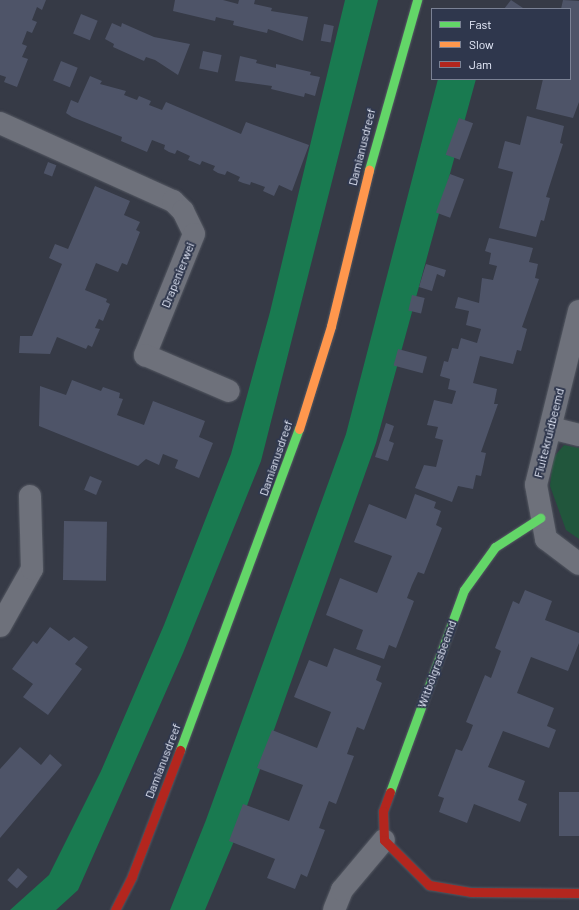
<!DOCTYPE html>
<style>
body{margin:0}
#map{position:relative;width:579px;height:910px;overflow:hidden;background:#363a46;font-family:Barlow,sans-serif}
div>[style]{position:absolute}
.green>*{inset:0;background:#21563c}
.forest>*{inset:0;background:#197a50}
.building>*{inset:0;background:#4e5468;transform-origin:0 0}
.roads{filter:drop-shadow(0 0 1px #545862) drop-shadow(0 0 1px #545862)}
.street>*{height:22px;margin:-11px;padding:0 11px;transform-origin:11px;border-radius:11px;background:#6e717b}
.fast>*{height:9px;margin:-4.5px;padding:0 4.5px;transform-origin:4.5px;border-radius:4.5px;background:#63d668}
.slow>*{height:9px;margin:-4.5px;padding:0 4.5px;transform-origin:4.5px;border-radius:4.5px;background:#ff974d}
.jam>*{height:9px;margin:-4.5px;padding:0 4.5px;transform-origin:4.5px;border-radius:4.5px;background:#b3261e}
span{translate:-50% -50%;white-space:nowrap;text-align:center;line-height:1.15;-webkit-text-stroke:4px #2f374d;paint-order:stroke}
.street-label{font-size:12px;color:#eaeffe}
.legend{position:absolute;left:431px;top:8px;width:140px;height:72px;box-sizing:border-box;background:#2f374d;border:1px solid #7a8194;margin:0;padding:5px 7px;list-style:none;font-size:12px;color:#eaeffe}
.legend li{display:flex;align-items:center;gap:8px;height:20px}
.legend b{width:20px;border:1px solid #7a8194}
</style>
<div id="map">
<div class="green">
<i style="clip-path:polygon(564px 445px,579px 448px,579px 539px,566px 530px,550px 486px,553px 458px)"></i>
</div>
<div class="forest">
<i style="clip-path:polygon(345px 0,378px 0,261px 461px,183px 653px,78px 890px,56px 910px,10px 910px,49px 875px,101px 771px,164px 625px,231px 454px,270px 312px)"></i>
<i style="clip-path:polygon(438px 79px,476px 79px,376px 443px,237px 834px,205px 910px,170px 910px,206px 820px,346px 434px)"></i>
</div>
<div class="building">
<i style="clip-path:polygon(0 0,46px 0,42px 10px,37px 7px,32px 20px,37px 22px,32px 33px,27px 31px,22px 44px,27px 46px,22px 57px,28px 59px,17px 87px,4px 82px,6px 77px,0 75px)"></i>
<i style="clip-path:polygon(175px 0,223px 0,238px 4px,239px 0,255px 0,254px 4px,272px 8px,271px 11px,308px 17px,303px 41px,268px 29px,267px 33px,233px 25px,234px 21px,224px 19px,216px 17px,215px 21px,173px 11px)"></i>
<i style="clip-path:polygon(511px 0,523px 8px,522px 9px,504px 9px)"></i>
<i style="clip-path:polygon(563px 0,579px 1px,579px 102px,573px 118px,536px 109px,543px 79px,570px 79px,570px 9px,561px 9px)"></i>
<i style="left:81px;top:14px;width:18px;height:21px;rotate:22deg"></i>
<i style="clip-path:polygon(112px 23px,121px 27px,122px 23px,154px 37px,190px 44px,178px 75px,155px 60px,146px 57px,144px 61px,113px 47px,114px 44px,105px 39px)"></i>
<i style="left:324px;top:24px;width:10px;height:17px;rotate:11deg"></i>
<i style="left:203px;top:51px;width:19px;height:18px;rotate:12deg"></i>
<i style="clip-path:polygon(240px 56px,257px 60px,256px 63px,276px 68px,276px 64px,311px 72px,310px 75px,320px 77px,315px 96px,305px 93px,304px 97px,271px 89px,272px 86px,235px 81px)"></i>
<i style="left:61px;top:61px;width:18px;height:21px;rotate:22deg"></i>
<i style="clip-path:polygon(90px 76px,102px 81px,100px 84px,126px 91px,124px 95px,137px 100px,139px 96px,151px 101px,149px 105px,162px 110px,166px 102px,241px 134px,246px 122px,309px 145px,292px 191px,279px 185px,274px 196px,263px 191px,265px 187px,251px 182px,250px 185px,243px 183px,238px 181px,240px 177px,227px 171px,225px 175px,218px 173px,213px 170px,215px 166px,202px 161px,200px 165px,193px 162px,188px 160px,190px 156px,177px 150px,175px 154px,169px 152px,164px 149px,165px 145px,152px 140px,147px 152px,121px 141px,122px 137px,72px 117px,66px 113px,71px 100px,78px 103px)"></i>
<i style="clip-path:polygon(527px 116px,564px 126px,560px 143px,563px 144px,546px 197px,550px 198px,544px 221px,541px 220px,536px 237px,499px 228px,513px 172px,498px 168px,505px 141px,520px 145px)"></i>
<i style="left:459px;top:118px;width:15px;height:39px;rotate:20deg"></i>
<i style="left:48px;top:162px;width:9px;height:12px;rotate:21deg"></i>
<i style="left:450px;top:174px;width:15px;height:41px;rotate:20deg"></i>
<i style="clip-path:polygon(95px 186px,130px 201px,124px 215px,140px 222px,136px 230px,140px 232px,127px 265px,122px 263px,118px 272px,96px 263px,85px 290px,107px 299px,106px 302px,110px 304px,103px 321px,99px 319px,95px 328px,100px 329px,92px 347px,88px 345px,86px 349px,57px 337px,50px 354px,19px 353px,20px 336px,32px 336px,62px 264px,49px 258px,55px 244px,68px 249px)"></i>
<i style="clip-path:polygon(489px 238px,533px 248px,529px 262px,538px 264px,535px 278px,539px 279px,522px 327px,527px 329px,521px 351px,517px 350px,513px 364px,480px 356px,473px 383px,497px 389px,494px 404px,498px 404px,481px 452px,486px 453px,481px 476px,476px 475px,473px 489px,458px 486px,452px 502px,415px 488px,424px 465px,436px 467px,443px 440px,435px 438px,438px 427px,427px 425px,434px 400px,452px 404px,456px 391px,448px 389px,450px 379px,440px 376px,444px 361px,448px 362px,452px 348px,458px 349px,461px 338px,477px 343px,481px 329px,466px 325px,469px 311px,455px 308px,458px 297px,479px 303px,482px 278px,493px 280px,497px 266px,489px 264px,491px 253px,485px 251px)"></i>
<i style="clip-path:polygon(426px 264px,446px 270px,444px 277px,437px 274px,432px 291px,419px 287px)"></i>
<i style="left:412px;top:295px;width:13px;height:16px;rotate:13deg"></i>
<i style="left:398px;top:349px;width:30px;height:17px;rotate:15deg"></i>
<i style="clip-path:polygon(72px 380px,101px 391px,103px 387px,120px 393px,119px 398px,123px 399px,117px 415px,144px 425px,153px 401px,205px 421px,199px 437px,213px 443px,199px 478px,175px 468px,178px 460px,163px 454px,159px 465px,146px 459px,138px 466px,39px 426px,40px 386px,66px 395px)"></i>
<i style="clip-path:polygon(386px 423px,394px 426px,389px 441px,394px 443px,388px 461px,375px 457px)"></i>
<i style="left:90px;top:476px;width:13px;height:15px;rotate:23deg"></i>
<i style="clip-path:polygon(415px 494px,436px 502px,434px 508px,441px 511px,436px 525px,442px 528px,424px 574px,418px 572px,412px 585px,407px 598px,414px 601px,396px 648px,389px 645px,384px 659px,356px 649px,363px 630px,326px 615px,340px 578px,377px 593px,392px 556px,354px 542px,369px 504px,406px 519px)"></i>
<i style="left:64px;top:521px;width:43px;height:59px;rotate:1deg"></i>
<i style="clip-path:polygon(525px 590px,552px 601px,545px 620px,579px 633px,579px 643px,568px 671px,531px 657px,517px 693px,554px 708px,547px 726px,556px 730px,549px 748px,503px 731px,488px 767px,525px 781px,518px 800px,527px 804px,520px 822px,474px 804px,467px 823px,439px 812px,444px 798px,438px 796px,456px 749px,462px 751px,468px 738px,473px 725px,466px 722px,485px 675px,491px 678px,501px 651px,495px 648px,513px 601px,519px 604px)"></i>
<i style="clip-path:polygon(50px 627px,69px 641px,74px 637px,88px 647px,75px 664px,82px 669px,48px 715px,23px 697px,33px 684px,12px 669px,33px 641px,37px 644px)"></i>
<i style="clip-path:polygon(334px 648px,381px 666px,376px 680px,382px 683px,364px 730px,357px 727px,347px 754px,354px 756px,336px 804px,329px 801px,319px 828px,325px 830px,307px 877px,301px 874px,295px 889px,267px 878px,275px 859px,229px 841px,243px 804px,289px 821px,303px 785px,257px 768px,272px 730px,317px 748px,331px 712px,294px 697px,309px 660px,327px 667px)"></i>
<i style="clip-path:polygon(20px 747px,41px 765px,50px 754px,62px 765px,0 838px,0 769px)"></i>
<i style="left:559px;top:792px;width:20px;height:44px"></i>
<i style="left:18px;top:868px;width:13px;height:16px;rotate:42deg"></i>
</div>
<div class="roads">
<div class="street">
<i style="left:0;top:123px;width:190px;rotate:24.3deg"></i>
<i style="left:173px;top:201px;width:14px;rotate:45deg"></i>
<i style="left:183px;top:211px;width:25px;rotate:64deg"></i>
<i style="left:194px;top:234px;width:131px;rotate:112deg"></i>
<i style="left:145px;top:355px;width:91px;rotate:23.2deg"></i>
<i style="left:579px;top:311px;width:179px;rotate:103.9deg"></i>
<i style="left:536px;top:485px;width:55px;rotate:79.5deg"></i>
<i style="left:546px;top:539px;width:41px;rotate:37.1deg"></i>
<i style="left:551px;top:428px;width:29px;rotate:14deg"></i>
<i style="left:0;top:626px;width:65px;rotate:-60.7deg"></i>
<i style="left:32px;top:569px;width:73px;rotate:-91.6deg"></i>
<i style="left:334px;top:910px;width:22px;rotate:-68deg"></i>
<i style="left:342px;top:890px;width:65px;rotate:-50deg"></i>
</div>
<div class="fast">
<i style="left:369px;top:170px;width:177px;rotate:-74.2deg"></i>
<i style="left:180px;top:750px;width:342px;rotate:-69.7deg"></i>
<i style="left:390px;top:792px;width:215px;rotate:-69.9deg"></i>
<i style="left:464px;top:590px;width:53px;rotate:-54.2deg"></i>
<i style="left:495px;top:547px;width:54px;rotate:-32.8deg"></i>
</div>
<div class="slow">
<i style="left:299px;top:429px;width:108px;rotate:-72.7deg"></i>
<i style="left:331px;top:326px;width:161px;rotate:-76.3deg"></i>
</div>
<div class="jam">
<i style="left:390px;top:792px;width:20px;rotate:110deg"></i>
<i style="left:383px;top:811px;width:29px;rotate:88deg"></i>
<i style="left:384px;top:840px;width:64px;rotate:45deg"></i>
<i style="left:429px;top:885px;width:43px;rotate:9.5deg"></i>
<i style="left:471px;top:892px;width:108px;rotate:0.5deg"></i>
<i style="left:115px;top:910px;width:38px;rotate:-63deg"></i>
<i style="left:132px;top:876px;width:135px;rotate:-69.1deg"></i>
</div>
</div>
<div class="street-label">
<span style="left:362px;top:147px;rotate:-76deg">Damianusdreef</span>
<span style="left:178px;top:275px;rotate:-68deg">Drapenierwei</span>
<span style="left:549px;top:433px;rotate:-76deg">Fluitekruidbeemd</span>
<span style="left:276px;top:458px;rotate:-71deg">Damianusdreef</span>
<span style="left:437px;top:664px;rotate:-70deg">Witbolgrasbeemd</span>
<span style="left:163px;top:761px;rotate:-69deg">Damianusdreef</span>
</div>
<ul class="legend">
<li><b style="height:5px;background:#63d668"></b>Fast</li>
<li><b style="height:5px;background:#ff974d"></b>Slow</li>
<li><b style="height:5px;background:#b3261e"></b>Jam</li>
</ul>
</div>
